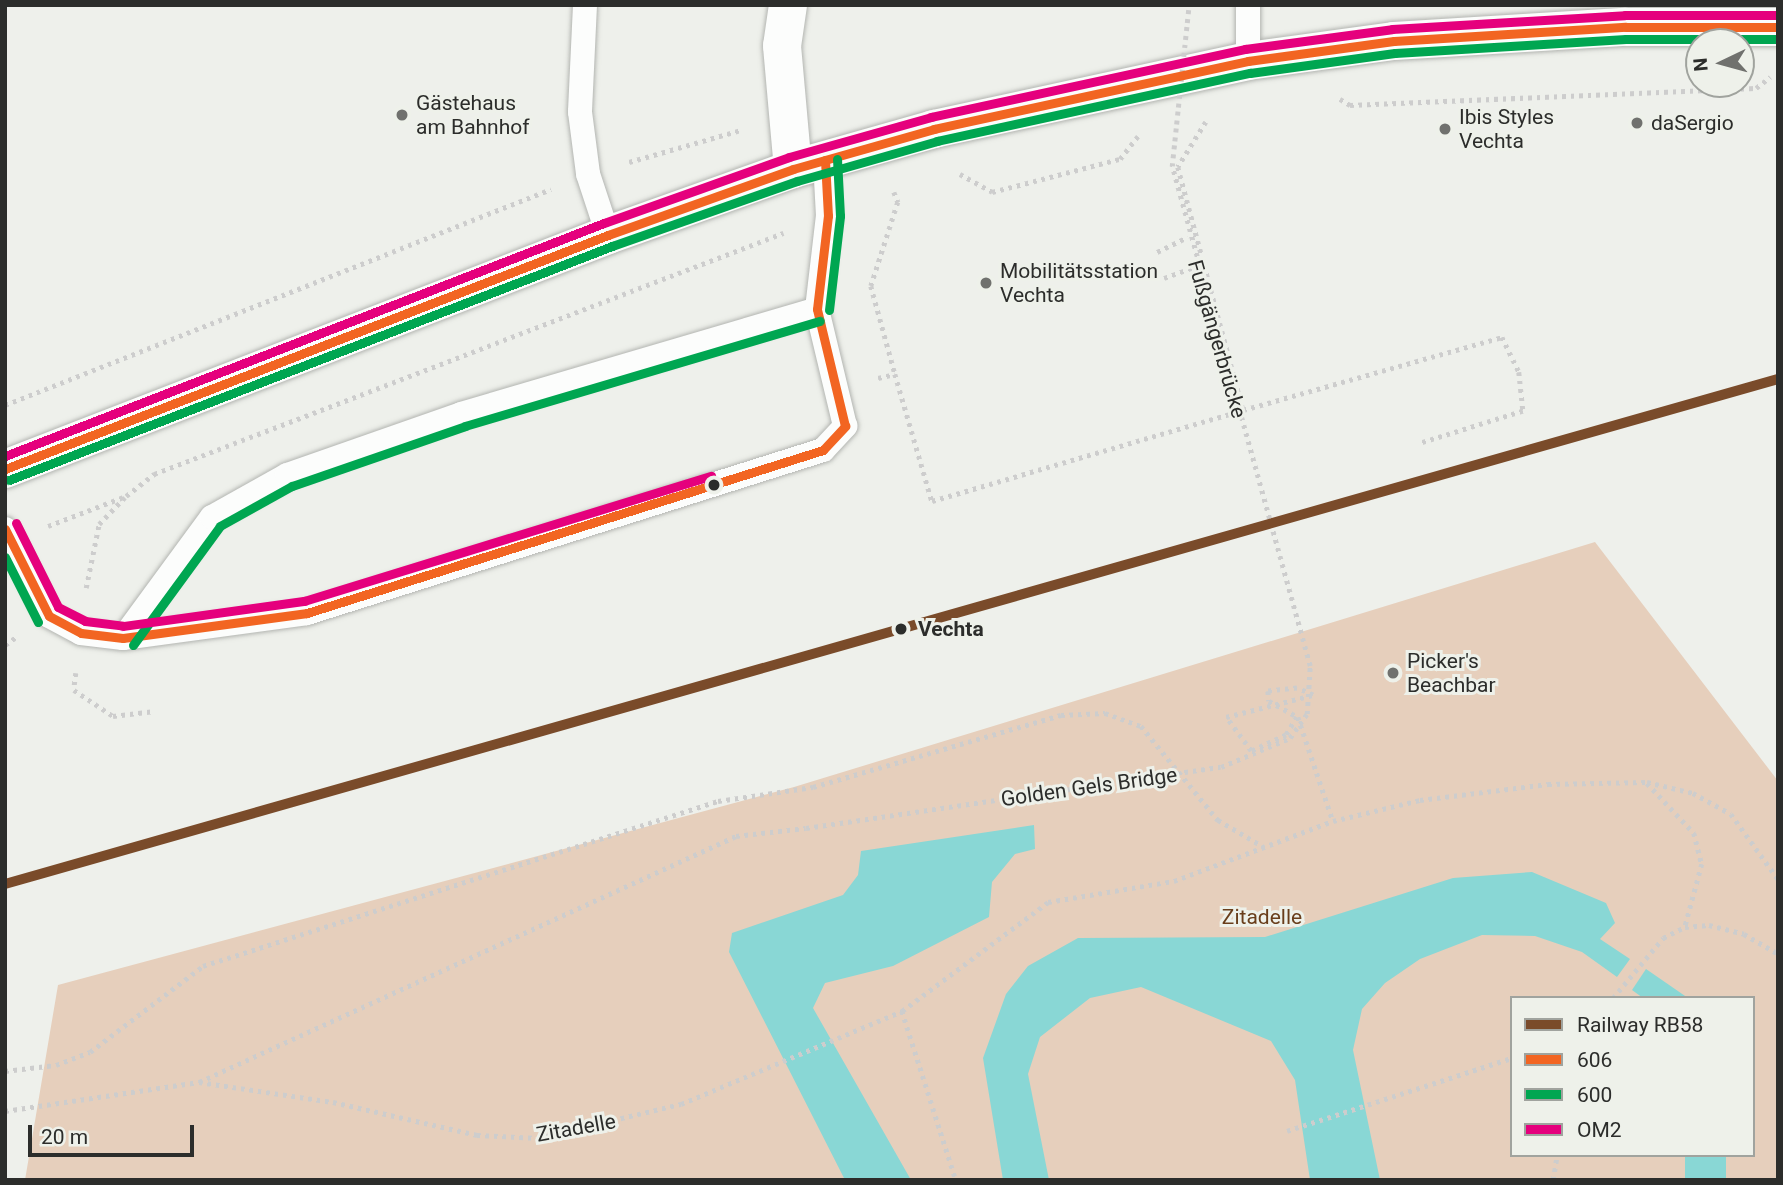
<!DOCTYPE html>
<meta charset="utf-8">
<style>
body{margin:0}
#map{position:relative;width:1783px;height:1185px;overflow:hidden;background:#eef0eb;font-family:Roboto,sans-serif}
div>[style]{position:absolute}
.green>*{inset:0;background:#e6cfbc}
.water>*{inset:0;background:#89d7d5;transform-origin:0 0}
.path>*{height:4.5px;margin-top:-2.25px;transform-origin:0;background:repeating-linear-gradient(90deg,#cdcdcd 0 3.5px,transparent 0 8.5px)}
.roads{filter:drop-shadow(0 0 2px #b3b5b1) drop-shadow(0 0 2px #b3b5b1)}
.service>*{height:24px;margin:-12px;padding:0 12px;transform-origin:12px;border-radius:12px;background:#fcfdfc}
.tertiary>*{height:38px;margin:-19px;padding:0 19px;transform-origin:19px;border-radius:19px;background:#fcfdfc}
.secondary>*{height:38px;margin:-19px;padding:0 19px;transform-origin:19px;border-radius:19px;background:#fcfdfc}
.path-bridge>*{height:4.5px;margin-top:-2.25px;transform-origin:0;background:repeating-linear-gradient(90deg,#cdcdcd 0 3.5px,transparent 0 8.5px)}
.bus-1>*{height:9px;margin:-4.5px;padding:0 4.5px;transform-origin:4.5px;border-radius:4.5px;background:#f26522}
.bus-2>*{height:9px;margin:-4.5px;padding:0 4.5px;transform-origin:4.5px;border-radius:4.5px;background:#00a651}
.bus-3>*{height:9px;margin:-4.5px;padding:0 4.5px;transform-origin:4.5px;border-radius:4.5px;background:#e5007d}
.rail-1>*{height:10px;margin:-5px;padding:0 5px;transform-origin:5px;border-radius:5px;background:#7a4b2a}
.dots>*{width:19px;height:19px;translate:-50% -50%;box-sizing:border-box;border:4px solid #eef1ea;border-radius:50%}
span{translate:-50% -50%;white-space:nowrap;text-align:center;line-height:1.15;-webkit-text-stroke:6px #eef1ea;paint-order:stroke}
.poi-label{font-size:21px;color:#2c2d2b}
.left{translate:0 -50%;text-align:left}
.street-label{font-size:21px;color:#2c2d2b}
.stop-label{font-size:21px;color:#2c2d2b;font-weight:700}
.park-label{font-size:21px;color:#693e1b}
.frame{position:absolute;inset:0;border:7px solid #2c2d2b;pointer-events:none}
.legend{position:absolute;left:1510px;top:996px;width:245px;height:161px;box-sizing:border-box;background:#eef1ea;border:2px solid #a0a39e;margin:0;padding:9px 12px;list-style:none;font-size:21px;color:#2c2d2b}
.legend li{display:flex;align-items:center;gap:14px;height:35px}
.legend b{width:35px;border:2px solid #a0a39e}
.north{position:absolute;left:1685px;top:28px;width:70px;height:70px;box-sizing:border-box;background:#eef1ea;border:2px solid #a0a39e;border-radius:50%;rotate:265deg;font-size:19px;font-weight:700;line-height:28px;text-align:center;color:#2c2d2b}
.north::after{content:'';display:block;margin:auto;width:24px;height:32px;background:#70716e;clip-path:polygon(50% 0,100% 100%,50% 72%,0 100%)}
.scale{position:absolute;left:28px;top:1125px;width:166px;height:32px;box-sizing:border-box;border:4px solid #2c2d2b;border-top:0;padding-left:9px;font-size:21px;line-height:24px;white-space:nowrap;color:#2c2d2b;-webkit-text-stroke:5px #eef1ea;paint-order:stroke}
</style>
<div id="map">
<div class="green">
<i style="clip-path:polygon(evenodd,1595px 542px,1778px 781px,1778px 1180px,25px 1180px,58px 985px,794px 787px,1595px 542px,1512px 998px,1753px 998px,1753px 1155px,1512px 1155px,1512px 998px)"></i>
</div>
<div class="water">
<i style="clip-path:polygon(1034px 825px,1035px 849px,1015px 854px,992px 882px,989px 917px,893px 966px,825px 983px,813px 1008px,911px 1180px,845px 1180px,729px 952px,732px 933px,843px 895px,858px 875px,861px 851px)"></i>
<i style="clip-path:polygon(1532px 872px,1606px 903px,1615px 923px,1600px 939px,1630px 959px,1617px 977px,1582px 952px,1535px 936px,1482px 935px,1420px 959px,1385px 983px,1362px 1009px,1353px 1050px,1380px 1180px,1310px 1180px,1295px 1080px,1271px 1041px,1141px 987px,1090px 998px,1040px 1037px,1028px 1074px,1049px 1180px,1003px 1180px,983px 1058px,1006px 994px,1028px 966px,1078px 938px,1265px 937px,1453px 878px)"></i>
<i style="clip-path:polygon(1646px 969px,1688px 998px,1643px 998px,1632px 990px)"></i>
<i style="left:1685px;top:1155px;width:41px;height:25px"></i>
</div>
<div class="path">
<i style="left:1340px;top:99px;width:12px;rotate:31deg"></i>
<i style="left:1350px;top:105px;width:406px;rotate:-2.4deg"></i>
<i style="left:1756px;top:88px;width:18px;rotate:-38deg"></i>
<i style="left:1206px;top:122px;width:53px;rotate:121.9deg"></i>
<i style="left:1178px;top:167px;width:252px;rotate:75deg"></i>
<i style="left:1243px;top:410px;width:269px;rotate:-15.7deg"></i>
<i style="left:1502px;top:337px;width:39px;rotate:64deg"></i>
<i style="left:1519px;top:372px;width:39px;rotate:84deg"></i>
<i style="left:1523px;top:411px;width:110px;rotate:162.6deg"></i>
<i style="left:629px;top:162px;width:116px;rotate:-15.9deg"></i>
<i style="left:960px;top:174px;width:37px;rotate:29deg"></i>
<i style="left:992px;top:192px;width:132px;rotate:-14.5deg"></i>
<i style="left:1120px;top:159px;width:29px;rotate:-52deg"></i>
<i style="left:894px;top:192px;width:11px;rotate:68deg"></i>
<i style="left:898px;top:202px;width:88px;rotate:107.8deg"></i>
<i style="left:871px;top:286px;width:91px;rotate:74.7deg"></i>
<i style="left:1157px;top:252px;width:34px;rotate:-26deg"></i>
<i style="left:1164px;top:278px;width:38px;rotate:-20deg"></i>
<i style="left:878px;top:378px;width:17px;rotate:-13deg"></i>
<i style="left:895px;top:374px;width:132px;rotate:73.8deg"></i>
<i style="left:932px;top:501px;width:324px;rotate:-16.3deg"></i>
<i style="left:5px;top:405px;width:587px;rotate:-21.58deg"></i>
<i style="left:48px;top:526px;width:84px;rotate:-21deg"></i>
<i style="left:126px;top:496px;width:36px;rotate:-38deg"></i>
<i style="left:154px;top:474px;width:674px;rotate:-20.96deg"></i>
<i style="left:86px;top:588px;width:65px;rotate:-78.5deg"></i>
<i style="left:99px;top:524px;width:37px;rotate:-46deg"></i>
<i style="left:5px;top:645px;width:14px;rotate:-36deg"></i>
<i style="left:76px;top:673px;width:17px;rotate:97deg"></i>
<i style="left:74px;top:690px;width:47px;rotate:33.7deg"></i>
<i style="left:113px;top:716px;width:42px;rotate:-6.8deg"></i>
<i style="left:1313px;top:695px;width:17px;rotate:-156deg"></i>
<i style="left:1297px;top:688px;width:29px;rotate:174deg"></i>
<i style="left:1268px;top:691px;width:10px;rotate:84deg"></i>
<i style="left:1269px;top:701px;width:33px;rotate:29deg"></i>
<i style="left:1298px;top:717px;width:110px;rotate:71.4deg"></i>
<i style="left:1297px;top:717px;width:21px;rotate:121deg"></i>
<i style="left:1286px;top:735px;width:38px;rotate:155deg"></i>
<i style="left:1251px;top:751px;width:42px;rotate:-126.3deg"></i>
<i style="left:1226px;top:717px;width:90px;rotate:-14.2deg"></i>
<i style="left:1647px;top:783px;width:69px;rotate:46.8deg"></i>
<i style="left:1694px;top:833px;width:32px;rotate:76deg"></i>
<i style="left:1702px;top:864px;width:65px;rotate:105.1deg"></i>
<i style="left:1613px;top:998px;width:78px;rotate:-50.2deg"></i>
<i style="left:1663px;top:938px;width:25px;rotate:-27deg"></i>
<i style="left:1685px;top:927px;width:24px;rotate:-5deg"></i>
<i style="left:1709px;top:925px;width:36px;rotate:14deg"></i>
<i style="left:1744px;top:934px;width:39px;rotate:30deg"></i>
<i style="left:902px;top:1011px;width:182px;rotate:-36.7deg"></i>
<i style="left:1048px;top:902px;width:128px;rotate:-9.5deg"></i>
<i style="left:1174px;top:881px;width:170px;rotate:-20.7deg"></i>
<i style="left:1333px;top:821px;width:89px;rotate:-13.6deg"></i>
<i style="left:1420px;top:800px;width:129px;rotate:-7.1deg"></i>
<i style="left:1548px;top:784px;width:99px;rotate:-1.2deg"></i>
<i style="left:1647px;top:782px;width:47px;rotate:13.4deg"></i>
<i style="left:1693px;top:793px;width:43px;rotate:28.9deg"></i>
<i style="left:1731px;top:814px;width:80px;rotate:54.1deg"></i>
<i style="left:5px;top:1071px;width:51px;rotate:-6.7deg"></i>
<i style="left:56px;top:1065px;width:36px;rotate:-21deg"></i>
<i style="left:90px;top:1052px;width:142px;rotate:-37.3deg"></i>
<i style="left:203px;top:966px;width:541px;rotate:-17.76deg"></i>
<i style="left:718px;top:801px;width:96px;rotate:-8.4deg"></i>
<i style="left:813px;top:787px;width:258px;rotate:-16.2deg"></i>
<i style="left:1061px;top:715px;width:44px;rotate:-2.6deg"></i>
<i style="left:1105px;top:713px;width:38px;rotate:20deg"></i>
<i style="left:1141px;top:726px;width:122px;rotate:50.7deg"></i>
<i style="left:1218px;top:820px;width:53px;rotate:30.4deg"></i>
<i style="left:199px;top:1082px;width:135px;rotate:8.5deg"></i>
<i style="left:333px;top:1102px;width:148px;rotate:12.9deg"></i>
<i style="left:477px;top:1135px;width:61px;rotate:2.8deg"></i>
<i style="left:538px;top:1138px;width:147px;rotate:-13.4deg"></i>
<i style="left:681px;top:1104px;width:240px;rotate:-22.8deg"></i>
<i style="left:902px;top:1011px;width:177px;rotate:72.3deg"></i>
<i style="left:5px;top:1111px;width:196px;rotate:-8.5deg"></i>
<i style="left:199px;top:1082px;width:591px;rotate:-24.61deg"></i>
<i style="left:736px;top:836px;width:70px;rotate:-6.5deg"></i>
<i style="left:1287px;top:1131px;width:237px;rotate:-18deg"></i>
<i style="left:1553px;top:1180px;width:25px;rotate:-81deg"></i>
</div>
<div class="roads">
<div class="service">
<i style="left:585px;top:5px;width:107px;rotate:92.7deg"></i>
<i style="left:580px;top:112px;width:63px;rotate:82.6deg"></i>
<i style="left:588px;top:174px;width:64px;rotate:71.8deg"></i>
<i style="left:1248px;top:5px;width:56px;rotate:90deg"></i>
<i style="left:5px;top:529px;width:97px;rotate:63.2deg"></i>
<i style="left:49px;top:616px;width:36px;rotate:28deg"></i>
<i style="left:81px;top:633px;width:42px;rotate:6.8deg"></i>
<i style="left:123px;top:638px;width:186px;rotate:-7.7deg"></i>
<i style="left:307px;top:613px;width:541px;rotate:-17.53deg"></i>
<i style="left:823px;top:450px;width:33px;rotate:-47deg"></i>
<i style="left:845px;top:426px;width:120px;rotate:-103.5deg"></i>
<i style="left:817px;top:309px;width:94px;rotate:-83.3deg"></i>
<i style="left:828px;top:216px;width:56px;rotate:-93.1deg"></i>
<i style="left:123px;top:638px;width:150px;rotate:-53.7deg"></i>
<i style="left:212px;top:517px;width:86px;rotate:-29.2deg"></i>
<i style="left:287px;top:475px;width:184px;rotate:-19.3deg"></i>
<i style="left:461px;top:414px;width:371px;rotate:-16.4deg"></i>
</div>
<div class="tertiary">
<i style="left:788px;top:5px;width:41px;rotate:98.3deg"></i>
<i style="left:782px;top:46px;width:123px;rotate:84.9deg"></i>
</div>
<div class="secondary">
<i style="left:5px;top:469px;width:647px;rotate:-21.21deg"></i>
<i style="left:608px;top:235px;width:196px;rotate:-19.6deg"></i>
<i style="left:793px;top:169px;width:147px;rotate:-15.8deg"></i>
<i style="left:934px;top:129px;width:321px;rotate:-12.2deg"></i>
<i style="left:1248px;top:61px;width:147px;rotate:-7.8deg"></i>
<i style="left:1394px;top:41px;width:232px;rotate:-3.5deg"></i>
<i style="left:1626px;top:27px;width:152px"></i>
</div>
</div>
<div class="path-bridge">
<i style="left:806px;top:828px;width:419px;rotate:-8.4deg"></i>
<i style="left:1221px;top:767px;width:75px;rotate:-22.8deg"></i>
<i style="left:1290px;top:738px;width:29px;rotate:-55deg"></i>
<i style="left:1307px;top:714px;width:48px;rotate:-86.4deg"></i>
<i style="left:1310px;top:666px;width:519px;rotate:-105.43deg"></i>
<i style="left:1172px;top:166px;width:162px;rotate:-84deg"></i>
</div>
<div class="bus-1">
<i style="left:5px;top:469px;width:647px;rotate:-21.21deg"></i>
<i style="left:608px;top:235px;width:196px;rotate:-19.6deg"></i>
<i style="left:793px;top:169px;width:147px;rotate:-15.8deg"></i>
<i style="left:934px;top:129px;width:321px;rotate:-12.2deg"></i>
<i style="left:1248px;top:61px;width:147px;rotate:-7.8deg"></i>
<i style="left:1394px;top:41px;width:232px;rotate:-3.5deg"></i>
<i style="left:1626px;top:27px;width:152px"></i>
<i style="left:5px;top:529px;width:97px;rotate:63.2deg"></i>
<i style="left:49px;top:616px;width:36px;rotate:28deg"></i>
<i style="left:81px;top:633px;width:42px;rotate:6.8deg"></i>
<i style="left:123px;top:638px;width:186px;rotate:-7.7deg"></i>
<i style="left:307px;top:613px;width:541px;rotate:-17.53deg"></i>
<i style="left:823px;top:450px;width:33px;rotate:-47deg"></i>
<i style="left:845px;top:426px;width:120px;rotate:-103.5deg"></i>
<i style="left:817px;top:309px;width:94px;rotate:-83.3deg"></i>
<i style="left:828px;top:216px;width:56px;rotate:-93.1deg"></i>
</div>
<div class="bus-2">
<i style="left:829px;top:310px;width:95px;rotate:-83.3deg"></i>
<i style="left:840px;top:216px;width:57px;rotate:-93deg"></i>
<i style="left:9px;top:480px;width:647px;rotate:-21.21deg"></i>
<i style="left:612px;top:246px;width:196px;rotate:-19.4deg"></i>
<i style="left:797px;top:181px;width:146px;rotate:-15.9deg"></i>
<i style="left:937px;top:141px;width:320px;rotate:-12.3deg"></i>
<i style="left:1250px;top:73px;width:146px;rotate:-7.9deg"></i>
<i style="left:1395px;top:53px;width:231px;rotate:-3.5deg"></i>
<i style="left:1626px;top:39px;width:152px"></i>
<i style="left:5px;top:557px;width:73px;rotate:63.1deg"></i>
<i style="left:133px;top:645px;width:147px;rotate:-53.8deg"></i>
<i style="left:220px;top:526px;width:82px;rotate:-29.1deg"></i>
<i style="left:292px;top:486px;width:183px;rotate:-19.1deg"></i>
<i style="left:465px;top:426px;width:370px;rotate:-16.5deg"></i>
</div>
<div class="bus-3">
<i style="left:5px;top:456px;width:643px;rotate:-21.26deg"></i>
<i style="left:604px;top:223px;width:196px;rotate:-19.6deg"></i>
<i style="left:789px;top:157px;width:148px;rotate:-15.7deg"></i>
<i style="left:931px;top:117px;width:321px;rotate:-12.2deg"></i>
<i style="left:1245px;top:49px;width:148px;rotate:-7.7deg"></i>
<i style="left:1392px;top:29px;width:233px;rotate:-3.4deg"></i>
<i style="left:1625px;top:15px;width:153px"></i>
<i style="left:16px;top:523px;width:94px;rotate:63.4deg"></i>
<i style="left:58px;top:607px;width:30px;rotate:27deg"></i>
<i style="left:85px;top:621px;width:38px;rotate:7deg"></i>
<i style="left:123px;top:626px;width:183px;rotate:-7.9deg"></i>
<i style="left:304px;top:601px;width:426px;rotate:-17.1deg"></i>
</div>
<div class="rail-1">
<i style="left:5px;top:884px;width:1844px;rotate:-15.9deg"></i>
</div>
<div class="dots">
<i style="left:402px;top:115px;background:#70716e"></i>
<i style="left:1637px;top:123px;background:#70716e"></i>
<i style="left:1445px;top:129px;background:#70716e"></i>
<i style="left:986px;top:283px;background:#70716e"></i>
<i style="left:714px;top:485px;background:#2c2d2b"></i>
<i style="left:901px;top:629px;background:#2c2d2b"></i>
<i style="left:1393px;top:673px;background:#70716e"></i>
</div>
<div class="poi-label">
<span class="left" style="left:416px;top:115px">Gästehaus<br>am Bahnhof</span>
<span class="left" style="left:1459px;top:129px">Ibis Styles<br>Vechta</span>
<span class="left" style="left:1651px;top:123px">daSergio</span>
<span class="left" style="left:1000px;top:283px">Mobilitätsstation<br>Vechta</span>
<span class="left" style="left:1407px;top:673px">Picker's<br>Beachbar</span>
</div>
<div class="street-label">
<span style="left:1217px;top:339px;rotate:74deg">Fußgängerbrücke</span>
<span style="left:1089px;top:787px;rotate:-8deg">Golden Gels Bridge</span>
<span style="left:576px;top:1128px;rotate:-10deg">Zitadelle</span>
</div>
<div class="stop-label">
<span class="left" style="left:918px;top:629px">Vechta</span>
</div>
<div class="park-label">
<span style="left:1262px;top:917px">Zitadelle</span>
</div>
<div class="frame"></div>
<ul class="legend">
<li><b style="height:9px;background:#7a4b2a"></b>Railway RB58</li>
<li><b style="height:9px;background:#f26522"></b>606</li>
<li><b style="height:9px;background:#00a651"></b>600</li>
<li><b style="height:9px;background:#e5007d"></b>OM2</li>
</ul>
<div class="north">N</div>
<div class="scale">20 m</div>
</div>
